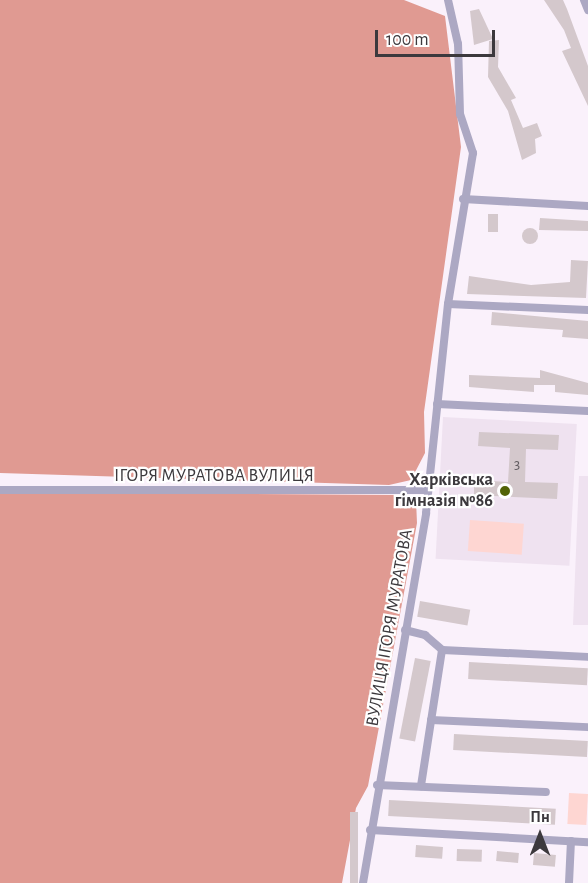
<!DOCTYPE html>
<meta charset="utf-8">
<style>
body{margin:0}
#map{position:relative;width:588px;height:883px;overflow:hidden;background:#faf1fb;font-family:"Alegreya Sans",sans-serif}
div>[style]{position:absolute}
.built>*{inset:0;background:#efe2f0;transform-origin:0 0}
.green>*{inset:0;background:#fed6d2;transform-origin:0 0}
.forest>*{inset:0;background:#e09a92}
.building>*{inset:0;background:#d4c8cc;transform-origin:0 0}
.round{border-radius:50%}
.minor>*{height:8px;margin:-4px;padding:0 4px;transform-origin:4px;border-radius:4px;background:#aca8c3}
.dots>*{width:16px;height:16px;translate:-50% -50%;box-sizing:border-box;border:3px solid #fff;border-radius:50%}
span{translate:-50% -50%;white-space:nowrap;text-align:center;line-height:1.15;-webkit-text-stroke:4.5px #fff;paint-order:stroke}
.number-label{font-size:15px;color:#625d61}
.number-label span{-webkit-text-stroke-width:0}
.street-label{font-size:18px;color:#3c393d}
.poi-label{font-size:18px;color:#3c393d;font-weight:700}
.right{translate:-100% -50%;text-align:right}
.north{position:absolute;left:510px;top:805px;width:60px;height:60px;-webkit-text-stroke:4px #fff;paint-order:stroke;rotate:0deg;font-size:16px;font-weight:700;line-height:24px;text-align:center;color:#3c393d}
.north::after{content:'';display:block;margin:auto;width:21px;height:27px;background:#3c393d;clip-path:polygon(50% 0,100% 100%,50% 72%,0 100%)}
.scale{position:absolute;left:375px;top:30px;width:120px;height:27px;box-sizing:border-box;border:3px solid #3c393d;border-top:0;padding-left:8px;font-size:18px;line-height:21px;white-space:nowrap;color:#3c393d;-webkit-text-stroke:4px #fff;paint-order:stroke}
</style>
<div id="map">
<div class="built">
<i style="left:443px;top:417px;width:134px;height:142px;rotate:3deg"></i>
<i style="clip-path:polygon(579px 476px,588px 476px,588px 625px,573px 625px)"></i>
</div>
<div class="green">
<i style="left:470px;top:520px;width:54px;height:31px;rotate:4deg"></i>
<i style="left:569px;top:793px;width:19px;height:31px;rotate:3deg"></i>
</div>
<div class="forest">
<i style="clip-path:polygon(0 0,404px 0,445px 16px,461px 147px,424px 412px,425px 453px,411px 480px,389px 485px,0 473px)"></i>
<i style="clip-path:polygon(0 492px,402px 495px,416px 500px,417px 523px,368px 786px,356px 808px,342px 883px,0 883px)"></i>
</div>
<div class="building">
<i style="clip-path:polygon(544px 0,563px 0,567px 9px,588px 66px,588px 106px,562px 51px,571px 48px,564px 30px)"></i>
<i style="clip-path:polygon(479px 9px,493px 39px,474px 45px,470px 11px)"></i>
<i style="clip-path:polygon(499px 40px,498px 67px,516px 98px,511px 100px,523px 128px,537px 123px,542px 136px,535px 139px,536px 153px,522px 160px,508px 111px,488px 77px,489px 41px)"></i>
<i style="left:488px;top:214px;width:10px;height:18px"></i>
<i style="clip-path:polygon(540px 218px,588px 221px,588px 231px,539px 230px)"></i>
<i class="round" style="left:522px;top:228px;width:16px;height:16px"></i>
<i style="clip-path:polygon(571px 260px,588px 261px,586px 298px,467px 294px,469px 276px,531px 285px,570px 282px)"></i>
<i style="clip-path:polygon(492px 312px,588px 321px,588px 339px,562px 337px,563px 330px,491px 325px)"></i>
<i style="clip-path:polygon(540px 370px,588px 383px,588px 395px,555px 392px,555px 385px,534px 385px,534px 392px,469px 387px,469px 375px,540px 378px)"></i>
<i style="clip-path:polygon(479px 432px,559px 435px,558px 450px,526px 449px,525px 482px,558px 483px,557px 499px,474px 495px,474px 480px,508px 482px,510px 448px,478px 446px)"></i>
<i style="left:420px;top:601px;width:51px;height:16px;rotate:10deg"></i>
<i style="left:415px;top:658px;width:16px;height:82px;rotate:11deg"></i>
<i style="left:469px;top:662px;width:119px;height:17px;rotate:3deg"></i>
<i style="left:454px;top:734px;width:134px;height:16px;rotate:3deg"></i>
<i style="left:389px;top:800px;width:167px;height:16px;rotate:3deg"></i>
<i style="left:350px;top:812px;width:8px;height:71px"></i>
<i style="left:416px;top:845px;width:27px;height:12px;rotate:4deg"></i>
<i style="left:457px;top:849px;width:25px;height:12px;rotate:2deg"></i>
<i style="left:497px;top:851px;width:22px;height:10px;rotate:5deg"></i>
<i style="left:534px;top:853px;width:22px;height:12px;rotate:5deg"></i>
</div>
<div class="minor">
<i style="left:584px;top:0;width:11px;rotate:68deg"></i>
<i style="left:463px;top:199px;width:125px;rotate:3.2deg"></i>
<i style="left:448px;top:304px;width:140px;rotate:2.5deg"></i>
<i style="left:437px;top:404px;width:151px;rotate:2.7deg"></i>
<i style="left:0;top:490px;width:428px"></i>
<i style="left:405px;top:630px;width:21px;rotate:14deg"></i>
<i style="left:425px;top:635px;width:23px;rotate:41deg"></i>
<i style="left:442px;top:650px;width:138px;rotate:98.8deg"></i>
<i style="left:442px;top:650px;width:146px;rotate:2.7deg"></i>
<i style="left:431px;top:720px;width:157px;rotate:2.6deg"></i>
<i style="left:377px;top:785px;width:169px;rotate:2.4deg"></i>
<i style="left:370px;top:830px;width:218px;rotate:3.2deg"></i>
<i style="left:363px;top:883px;width:375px;rotate:-80.3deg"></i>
<i style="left:426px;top:513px;width:210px;rotate:-84deg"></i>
<i style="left:448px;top:304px;width:153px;rotate:-80.6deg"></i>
<i style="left:473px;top:153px;width:41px;rotate:-108.4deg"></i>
<i style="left:460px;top:114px;width:70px;rotate:-91.6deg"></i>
<i style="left:458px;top:44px;width:45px;rotate:-102.8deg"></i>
<i style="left:569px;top:883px;width:42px;rotate:-87.3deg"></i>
</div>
<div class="dots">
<i style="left:505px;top:491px;background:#526206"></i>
</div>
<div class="number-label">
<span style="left:517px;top:465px">3</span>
</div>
<div class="street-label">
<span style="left:214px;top:476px">ІГОРЯ МУРАТОВА ВУЛИЦЯ</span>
<span style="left:390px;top:628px;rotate:-80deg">ВУЛИЦЯ ІГОРЯ МУРАТОВА</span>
</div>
<div class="poi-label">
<span class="right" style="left:493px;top:491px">Харківська<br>гімназія №86</span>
</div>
<div class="north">Пн</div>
<div class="scale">100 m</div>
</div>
